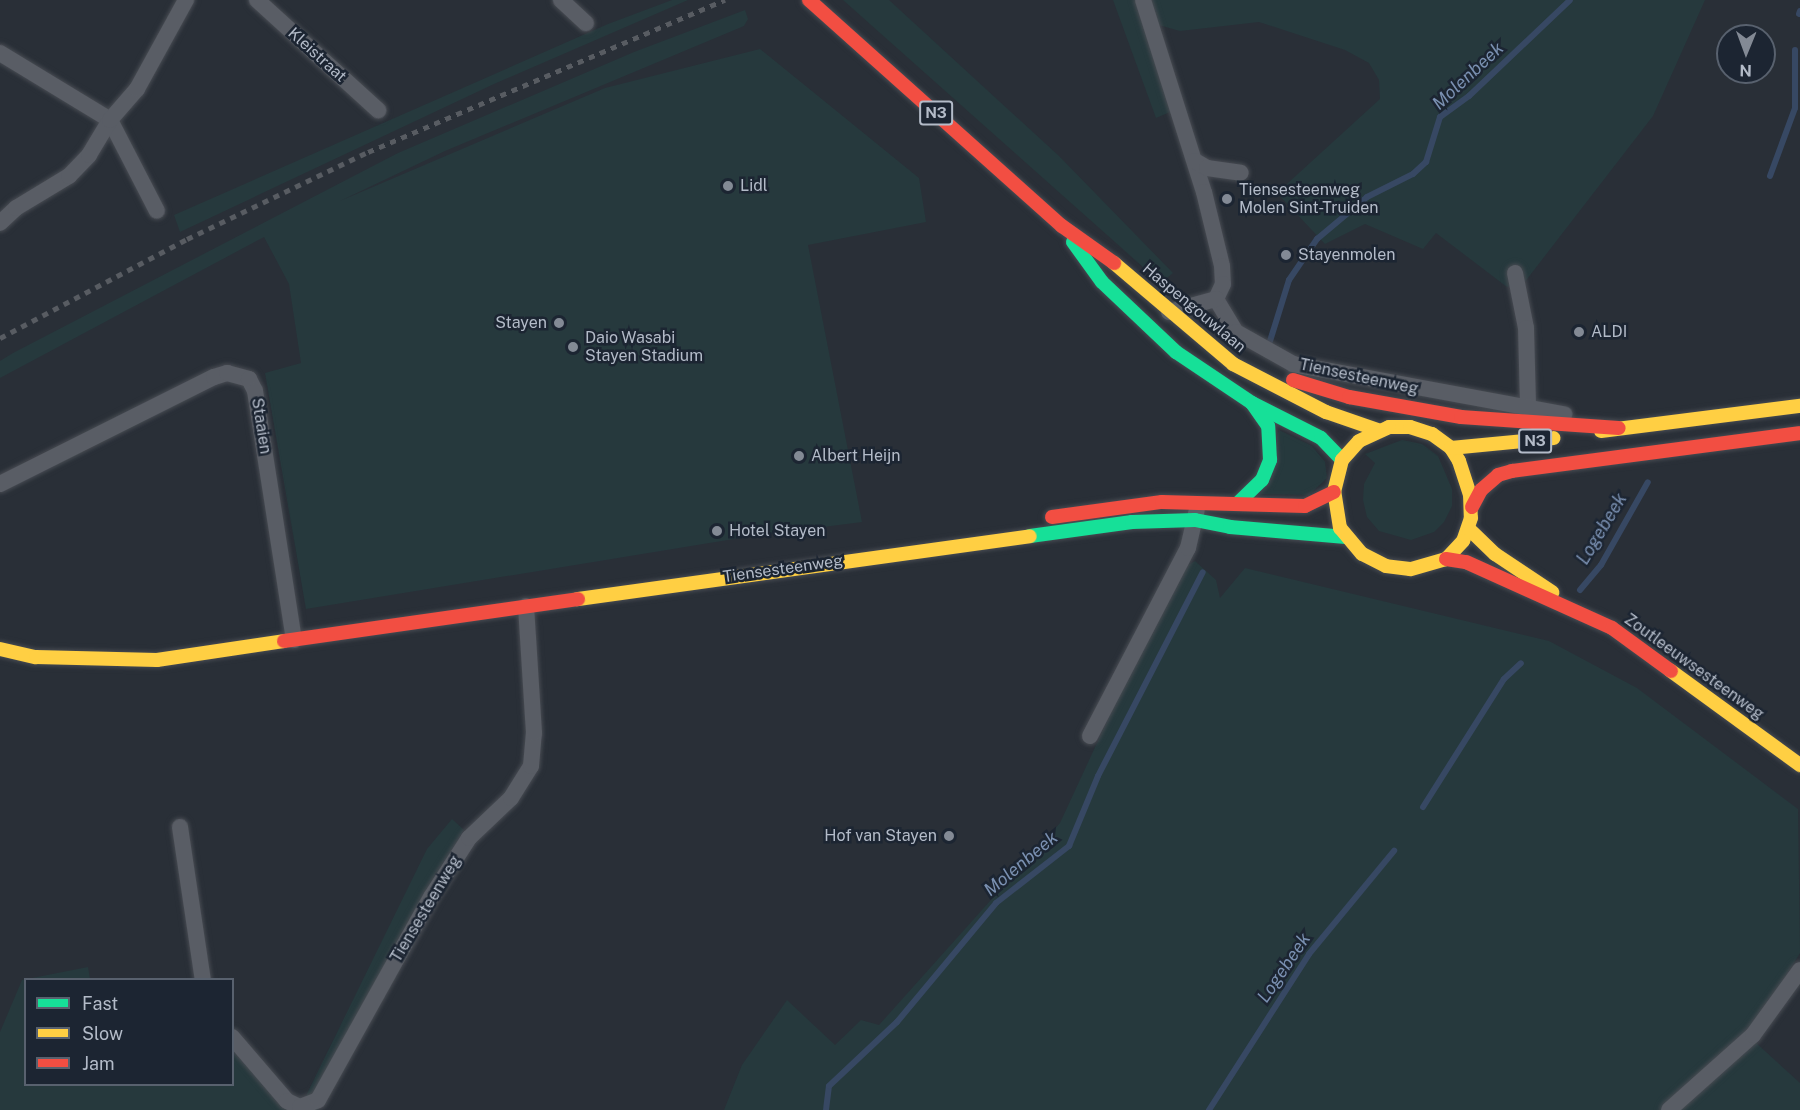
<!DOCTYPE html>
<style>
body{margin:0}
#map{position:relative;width:1800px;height:1110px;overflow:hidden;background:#292f37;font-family:"Public Sans",sans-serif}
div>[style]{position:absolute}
.green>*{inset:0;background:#26393d}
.stream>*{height:6px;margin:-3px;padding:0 3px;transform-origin:3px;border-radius:3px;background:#374863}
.roads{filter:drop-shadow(0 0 2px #474b52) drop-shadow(0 0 2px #474b52)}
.street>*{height:16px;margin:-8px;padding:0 8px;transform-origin:8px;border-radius:8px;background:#595d65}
.fast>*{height:14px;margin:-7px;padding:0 7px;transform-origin:7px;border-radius:7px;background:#16e098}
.slow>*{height:14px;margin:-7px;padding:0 7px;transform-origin:7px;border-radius:7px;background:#ffcf43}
.jam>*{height:14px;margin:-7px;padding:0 7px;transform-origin:7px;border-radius:7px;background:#f24e42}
.rail>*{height:4.5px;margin-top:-2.25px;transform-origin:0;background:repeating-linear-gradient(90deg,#585c62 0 6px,transparent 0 12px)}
.dots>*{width:16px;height:16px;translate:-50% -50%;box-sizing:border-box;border:3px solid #1c2532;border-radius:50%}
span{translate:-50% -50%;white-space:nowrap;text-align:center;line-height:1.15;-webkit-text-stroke:5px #1c2532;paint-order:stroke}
.shield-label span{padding:2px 4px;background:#1c2532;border:2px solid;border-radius:4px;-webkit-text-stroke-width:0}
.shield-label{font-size:15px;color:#b3bbc8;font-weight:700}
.street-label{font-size:16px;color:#b3bbc8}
.poi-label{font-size:16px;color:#b3bbc8}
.left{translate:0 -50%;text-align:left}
.right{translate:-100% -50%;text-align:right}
.water-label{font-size:18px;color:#7a90b1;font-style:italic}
.legend{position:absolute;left:24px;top:978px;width:210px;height:108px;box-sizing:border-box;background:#1c2532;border:2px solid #58616e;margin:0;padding:8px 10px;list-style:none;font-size:18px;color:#b3bbc8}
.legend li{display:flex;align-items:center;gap:12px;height:30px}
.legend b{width:30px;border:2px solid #58616e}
.north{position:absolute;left:1716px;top:24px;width:60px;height:60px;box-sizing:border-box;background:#1c2532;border:2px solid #58616e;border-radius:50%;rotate:181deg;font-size:16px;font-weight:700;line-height:24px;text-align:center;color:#b3bbc8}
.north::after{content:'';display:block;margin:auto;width:21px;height:27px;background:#838a95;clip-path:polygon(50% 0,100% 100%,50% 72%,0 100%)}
</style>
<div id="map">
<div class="green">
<i style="clip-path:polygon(672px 0,688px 0,494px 84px,180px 232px,174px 215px,608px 24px)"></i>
<i style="clip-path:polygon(843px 0,889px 0,1059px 156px,1173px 273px,1161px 283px)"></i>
<i style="clip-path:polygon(1113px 0,1137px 0,1170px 112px,1156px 118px)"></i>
<i style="clip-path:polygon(1150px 0,1705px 0,1653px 116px,1524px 283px,1507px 287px,1436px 233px,1423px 249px,1365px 224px,1325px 244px,1277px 193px,1380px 99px,1379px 80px,1369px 63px,1345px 50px,1259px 22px,1180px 31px,1155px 24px)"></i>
<i style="clip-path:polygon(745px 10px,748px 19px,744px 26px,445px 151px,340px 201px,605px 88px,760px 49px,919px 178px,926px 222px,808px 245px,862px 522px,752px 536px,306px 609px,265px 373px,301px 363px,289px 284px,264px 237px,0 378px,0 361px,13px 353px,398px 153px,634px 52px)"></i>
<i style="clip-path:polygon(1279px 430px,1312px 446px,1325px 462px,1327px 478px,1309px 495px,1260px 494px)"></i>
<i style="clip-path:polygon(1402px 440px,1422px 444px,1438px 456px,1452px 489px,1452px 506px,1444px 522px,1434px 532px,1411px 540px,1379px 531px,1367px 517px,1363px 500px,1364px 484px,1375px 463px,1365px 454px)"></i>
<i style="clip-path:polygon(1195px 561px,1216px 580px,1220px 598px,1245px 568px,1549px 641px,1637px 688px,1798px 809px,1800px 953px,1760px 1019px,1662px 1110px,724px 1110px,742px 1065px,787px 1000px,835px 1045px,861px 1020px,879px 1025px,1060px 823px,1134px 663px,1188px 565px)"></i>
<i style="clip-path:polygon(452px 819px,464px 830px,428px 890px,318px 1110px,299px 1110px,427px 849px)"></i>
<i style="clip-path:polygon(88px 967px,90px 979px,26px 980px,26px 1084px,232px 1084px,233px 1051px,287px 1110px,0 1110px,0 1032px,22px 980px)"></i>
<i style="clip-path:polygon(1754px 1041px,1800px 1083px,1800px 1110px,1679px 1110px)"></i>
</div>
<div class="stream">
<i style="left:1799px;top:14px;width:3px;rotate:-72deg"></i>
<i style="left:1770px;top:176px;width:72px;rotate:-69.8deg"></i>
<i style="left:1795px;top:108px;width:58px;rotate:-90deg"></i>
<i style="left:1270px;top:341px;width:64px;rotate:-72.7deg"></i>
<i style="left:1289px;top:280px;width:50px;rotate:-55.7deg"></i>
<i style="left:1317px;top:239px;width:65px;rotate:-40deg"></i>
<i style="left:1367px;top:197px;width:51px;rotate:-26.6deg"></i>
<i style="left:1413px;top:174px;width:18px;rotate:-43deg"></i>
<i style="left:1426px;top:162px;width:47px;rotate:-72.7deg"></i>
<i style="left:1440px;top:117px;width:36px;rotate:-36deg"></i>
<i style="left:1469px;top:96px;width:139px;rotate:-43.5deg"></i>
<i style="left:1580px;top:590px;width:33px;rotate:-50deg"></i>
<i style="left:1601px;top:565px;width:95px;rotate:-60.5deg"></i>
<i style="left:1423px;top:807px;width:151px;rotate:-57.7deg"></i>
<i style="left:1504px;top:679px;width:23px;rotate:-43deg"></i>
<i style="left:826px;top:1110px;width:24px;rotate:-83deg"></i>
<i style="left:829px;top:1086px;width:93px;rotate:-43.3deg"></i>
<i style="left:897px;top:1022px;width:155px;rotate:-50.2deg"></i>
<i style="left:996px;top:903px;width:93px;rotate:-38deg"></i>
<i style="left:1069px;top:846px;width:76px;rotate:-67.5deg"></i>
<i style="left:1098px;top:776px;width:229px;rotate:-62.8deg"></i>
<i style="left:1209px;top:1110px;width:185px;rotate:-57.3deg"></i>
<i style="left:1309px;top:954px;width:134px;rotate:-50.5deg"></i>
</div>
<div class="roads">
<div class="street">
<i style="left:257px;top:0;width:164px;rotate:42.3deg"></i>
<i style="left:561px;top:0;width:34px;rotate:43deg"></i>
<i style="left:1143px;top:0;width:201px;rotate:72.4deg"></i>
<i style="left:1204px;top:192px;width:76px;rotate:76.3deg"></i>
<i style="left:1222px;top:266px;width:18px;rotate:87deg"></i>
<i style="left:1223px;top:284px;width:17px;rotate:115deg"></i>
<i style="left:0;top:53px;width:129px;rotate:31.3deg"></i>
<i style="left:110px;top:120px;width:102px;rotate:62.7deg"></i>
<i style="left:1195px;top:161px;width:14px;rotate:30deg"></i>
<i style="left:1207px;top:168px;width:34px;rotate:8deg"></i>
<i style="left:0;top:223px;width:22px;rotate:-43deg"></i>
<i style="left:16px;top:208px;width:62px;rotate:-31.1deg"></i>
<i style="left:69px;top:176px;width:29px;rotate:-46deg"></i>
<i style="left:89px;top:155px;width:41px;rotate:-59deg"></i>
<i style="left:110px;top:120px;width:41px;rotate:-48.9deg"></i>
<i style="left:137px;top:89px;width:102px;rotate:-61.2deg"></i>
<i style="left:1515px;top:273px;width:56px;rotate:78.7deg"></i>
<i style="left:1526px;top:328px;width:79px;rotate:88.5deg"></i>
<i style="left:1216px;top:299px;width:39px;rotate:59deg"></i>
<i style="left:1236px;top:332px;width:65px;rotate:29.3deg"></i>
<i style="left:1293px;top:364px;width:276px;rotate:10.5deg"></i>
<i style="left:1169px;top:312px;width:49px;rotate:-15.5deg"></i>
<i style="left:0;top:484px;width:239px;rotate:-26.6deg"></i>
<i style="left:214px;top:377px;width:14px;rotate:-17deg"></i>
<i style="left:227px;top:373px;width:23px;rotate:15deg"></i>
<i style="left:249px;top:379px;width:13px;rotate:63deg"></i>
<i style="left:255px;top:391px;width:252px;rotate:81.1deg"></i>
<i style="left:1090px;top:736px;width:212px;rotate:-62.5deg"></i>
<i style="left:1188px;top:548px;width:39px;rotate:-77deg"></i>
<i style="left:180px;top:827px;width:155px;rotate:81.5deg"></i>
<i style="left:232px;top:1037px;width:84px;rotate:49.3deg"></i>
<i style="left:287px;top:1101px;width:14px;rotate:25deg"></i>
<i style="left:300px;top:1107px;width:19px;rotate:-21deg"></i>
<i style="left:318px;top:1100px;width:232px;rotate:-60.9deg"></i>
<i style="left:431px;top:897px;width:70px;rotate:-57.2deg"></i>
<i style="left:469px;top:838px;width:58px;rotate:-43.6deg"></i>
<i style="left:511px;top:798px;width:38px;rotate:-58deg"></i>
<i style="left:531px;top:766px;width:33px;rotate:-85deg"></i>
<i style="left:534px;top:733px;width:127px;rotate:-93.6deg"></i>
<i style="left:1669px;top:1110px;width:113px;rotate:-41.8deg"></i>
<i style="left:1753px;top:1035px;width:80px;rotate:-54.1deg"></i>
</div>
<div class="fast">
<i style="left:1073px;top:242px;width:49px;rotate:54.1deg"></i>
<i style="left:1102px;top:282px;width:102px;rotate:43.4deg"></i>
<i style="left:1176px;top:352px;width:92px;rotate:33.9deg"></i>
<i style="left:1252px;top:403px;width:77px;rotate:26.9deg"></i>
<i style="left:1321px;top:438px;width:30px;rotate:46deg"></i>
<i style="left:1238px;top:503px;width:33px;rotate:-44deg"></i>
<i style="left:1262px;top:480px;width:22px;rotate:-68deg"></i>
<i style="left:1270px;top:460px;width:34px;rotate:-93deg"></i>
<i style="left:1268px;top:426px;width:28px;rotate:-125deg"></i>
<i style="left:1030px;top:536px;width:103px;rotate:-7.8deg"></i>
<i style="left:1132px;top:522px;width:63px;rotate:-1.8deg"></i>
<i style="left:1195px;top:520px;width:36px;rotate:11deg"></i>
<i style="left:1230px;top:527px;width:116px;rotate:4.9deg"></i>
</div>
<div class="slow">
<i style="left:1114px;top:263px;width:156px;rotate:40.3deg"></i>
<i style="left:1233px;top:364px;width:105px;rotate:27.3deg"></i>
<i style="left:1326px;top:412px;width:55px;rotate:19.1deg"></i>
<i style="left:1389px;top:427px;width:21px"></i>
<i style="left:1410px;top:427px;width:23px;rotate:18deg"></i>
<i style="left:1432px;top:434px;width:24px;rotate:36deg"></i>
<i style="left:1451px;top:448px;width:15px;rotate:58deg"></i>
<i style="left:1459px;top:461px;width:35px;rotate:72deg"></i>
<i style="left:1470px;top:494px;width:24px;rotate:88deg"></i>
<i style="left:1471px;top:518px;width:24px;rotate:109deg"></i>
<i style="left:1463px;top:541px;width:25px;rotate:133deg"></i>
<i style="left:1446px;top:559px;width:37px;rotate:164deg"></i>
<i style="left:1410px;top:569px;width:24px;rotate:-173deg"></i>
<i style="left:1386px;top:566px;width:27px;rotate:-153deg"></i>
<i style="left:1362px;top:554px;width:34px;rotate:-130deg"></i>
<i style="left:1340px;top:528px;width:36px;rotate:-99deg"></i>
<i style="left:1334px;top:492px;width:33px;rotate:-76deg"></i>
<i style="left:1342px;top:460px;width:25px;rotate:-48deg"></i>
<i style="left:1359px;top:441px;width:33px;rotate:-25deg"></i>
<i style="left:1601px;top:431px;width:201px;rotate:-7.2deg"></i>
<i style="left:1451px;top:448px;width:103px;rotate:-5.5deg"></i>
<i style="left:1469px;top:529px;width:36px;rotate:44deg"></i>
<i style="left:1495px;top:554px;width:69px;rotate:33.7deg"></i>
<i style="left:578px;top:599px;width:456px;rotate:-7.9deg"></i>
<i style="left:0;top:649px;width:37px;rotate:13deg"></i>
<i style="left:36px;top:657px;width:121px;rotate:1.4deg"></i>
<i style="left:157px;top:660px;width:128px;rotate:-8.5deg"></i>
<i style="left:1671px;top:671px;width:160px;rotate:36.1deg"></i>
</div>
<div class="jam">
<i style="left:809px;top:0;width:339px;rotate:41.8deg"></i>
<i style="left:1062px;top:226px;width:64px;rotate:35.4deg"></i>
<i style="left:1293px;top:380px;width:59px;rotate:16.9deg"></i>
<i style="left:1349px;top:397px;width:114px;rotate:10.1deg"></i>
<i style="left:1461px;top:417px;width:158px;rotate:4deg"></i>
<i style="left:1472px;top:507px;width:19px;rotate:-62deg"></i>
<i style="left:1481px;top:490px;width:23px;rotate:-41deg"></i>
<i style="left:1498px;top:475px;width:15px;rotate:-16deg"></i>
<i style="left:1512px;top:471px;width:290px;rotate:-7.5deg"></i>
<i style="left:1052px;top:517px;width:111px;rotate:-7.8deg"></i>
<i style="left:1162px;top:502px;width:143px;rotate:1.6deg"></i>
<i style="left:1305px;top:506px;width:32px;rotate:-26deg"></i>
<i style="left:1446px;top:559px;width:20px;rotate:9deg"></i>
<i style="left:1466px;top:562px;width:160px;rotate:24.3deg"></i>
<i style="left:1612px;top:628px;width:73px;rotate:36.1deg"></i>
<i style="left:284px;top:641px;width:297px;rotate:-8.1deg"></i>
</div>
</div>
<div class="rail">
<i style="left:0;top:338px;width:212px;rotate:-27.9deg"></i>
<i style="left:187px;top:239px;width:201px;rotate:-25.7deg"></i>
<i style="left:368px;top:152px;width:388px;rotate:-23.1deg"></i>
</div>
<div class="dots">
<i style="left:728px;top:186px;background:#838a95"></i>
<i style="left:1227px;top:199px;background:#838a95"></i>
<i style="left:1286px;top:255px;background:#838a95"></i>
<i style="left:559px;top:323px;background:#838a95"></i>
<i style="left:1579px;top:332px;background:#838a95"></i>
<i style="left:573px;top:347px;background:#838a95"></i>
<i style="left:799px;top:456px;background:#838a95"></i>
<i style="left:717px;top:531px;background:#838a95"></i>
<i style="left:949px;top:836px;background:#838a95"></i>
</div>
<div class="shield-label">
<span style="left:936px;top:113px">N3</span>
<span style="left:1535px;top:441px">N3</span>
</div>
<div class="street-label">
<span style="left:317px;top:55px;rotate:42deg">Kleistraat</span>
<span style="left:1194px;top:308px;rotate:40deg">Haspengouwlaan</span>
<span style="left:1359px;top:377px;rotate:12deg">Tiensesteenweg</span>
<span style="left:261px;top:426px;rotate:81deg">Staaien</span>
<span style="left:783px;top:569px;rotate:-8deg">Tiensesteenweg</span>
<span style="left:1694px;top:667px;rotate:36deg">Zoutleeuwsesteenweg</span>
<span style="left:426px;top:909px;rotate:-59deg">Tiensesteenweg</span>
</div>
<div class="poi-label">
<span class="left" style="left:740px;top:186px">Lidl</span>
<span class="left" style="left:1239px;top:199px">Tiensesteenweg<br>Molen Sint-Truiden</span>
<span class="left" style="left:1298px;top:255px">Stayenmolen</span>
<span class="right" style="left:547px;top:323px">Stayen</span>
<span class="left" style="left:1591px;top:332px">ALDI</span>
<span class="left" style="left:585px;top:347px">Daio Wasabi<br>Stayen Stadium</span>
<span class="left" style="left:811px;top:456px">Albert Heijn</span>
<span class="left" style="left:729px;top:531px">Hotel Stayen</span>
<span class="right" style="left:937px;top:836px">Hof van Stayen</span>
</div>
<div class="water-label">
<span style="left:1468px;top:76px;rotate:-43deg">Molenbeek</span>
<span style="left:1602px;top:529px;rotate:-59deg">Logebeek</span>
<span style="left:1021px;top:864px;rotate:-40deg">Molenbeek</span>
<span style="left:1284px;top:968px;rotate:-56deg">Logebeek</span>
</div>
<ul class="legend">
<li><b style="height:8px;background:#16e098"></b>Fast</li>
<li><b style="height:8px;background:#ffcf43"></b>Slow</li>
<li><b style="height:8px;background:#f24e42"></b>Jam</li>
</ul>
<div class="north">N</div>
</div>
